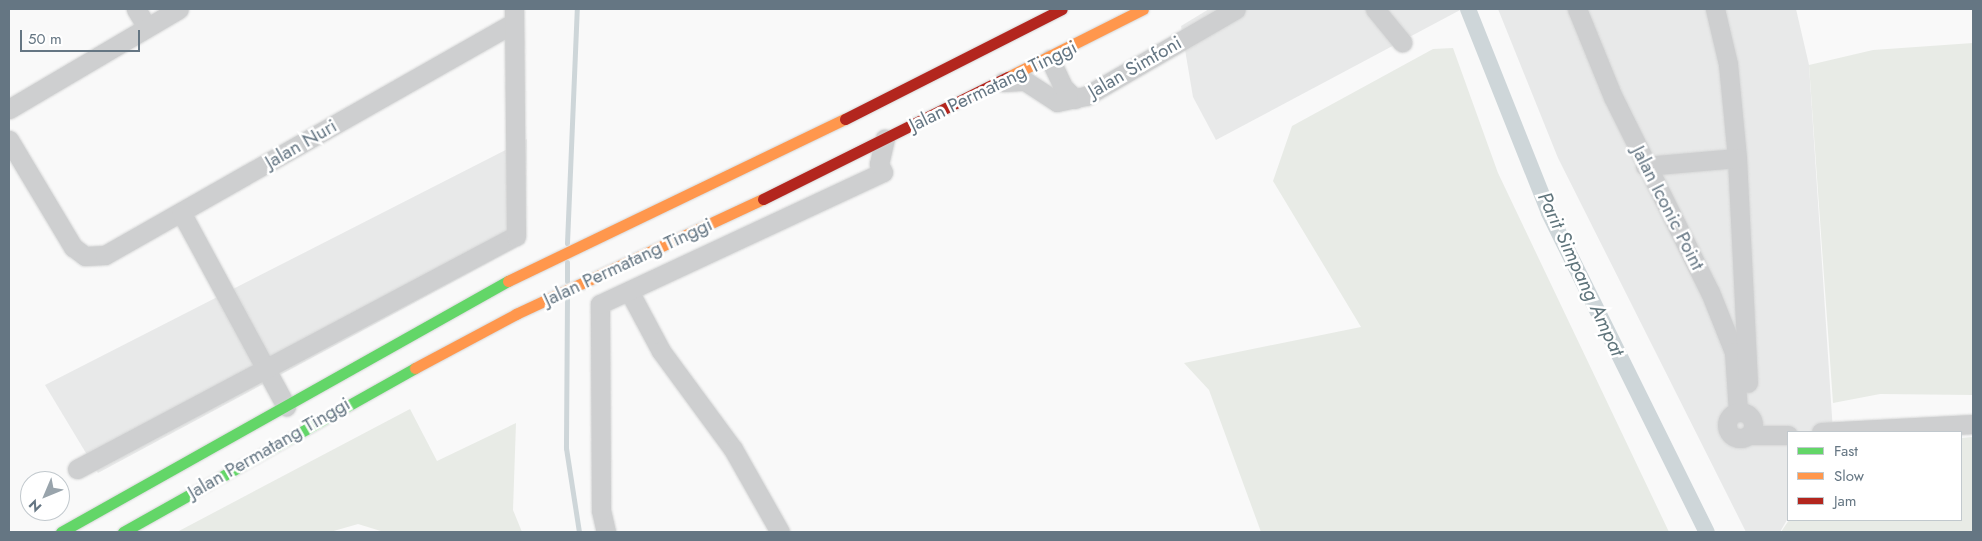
<!DOCTYPE html>
<style>
body{margin:0}
#map{position:relative;width:1982px;height:541px;overflow:hidden;background:#f9f9f9;font-family:Jost,sans-serif}
div>[style]{position:absolute}
.built>*{inset:0;background:#e8e9e9}
.green>*{inset:0;background:#e8ebe6}
.stream>*{height:5px;margin:-2.5px;padding:0 2.5px;transform-origin:2.5px;border-radius:2.5px;background:#ced6d9}
.canal>*{height:16px;margin:-8px;padding:0 8px;transform-origin:8px;border-radius:8px;background:#ced6d9}
.roads{filter:drop-shadow(0 0 1px #d5d6d6) drop-shadow(0 0 1px #d5d6d6)}
.street>*{height:19px;margin:-9.5px;padding:0 9.5px;transform-origin:9.5px;border-radius:9.5px;background:#cecfd0}
.street>.ring{margin:-9.5px;padding:0;box-sizing:content-box;background:none;border:19px solid #cecfd0;border-radius:50%}
.fast>*{height:11px;margin:-5.5px;padding:0 5.5px;transform-origin:5.5px;border-radius:5.5px;background:#63d668}
.slow>*{height:11px;margin:-5.5px;padding:0 5.5px;transform-origin:5.5px;border-radius:5.5px;background:#ff974d}
.jam>*{height:11px;margin:-5.5px;padding:0 5.5px;transform-origin:5.5px;border-radius:5.5px;background:#b3261e}
span{translate:-50% -50%;white-space:nowrap;text-align:center;line-height:1.15;-webkit-text-stroke:5px #fff;paint-order:stroke}
.street-label{font-size:19px;color:#657683}
.water-label{font-size:20px;color:#60757c;font-style:italic}
.frame{position:absolute;inset:0;border:10px solid #657683;pointer-events:none}
.legend{position:absolute;left:1787px;top:431px;width:175px;height:90px;box-sizing:border-box;background:#fff;border:1px solid #c1c8cd;margin:0;padding:6px 9px;list-style:none;font-size:15px;color:#657683}
.legend li{display:flex;align-items:center;gap:10px;height:25px}
.legend b{width:25px;border:1px solid #c1c8cd}
.north{position:absolute;left:20px;top:471px;width:50px;height:50px;box-sizing:border-box;background:#fff;border:1px solid #c1c8cd;border-radius:50%;rotate:225deg;font-size:14px;font-weight:700;line-height:20px;text-align:center;color:#657683}
.north::after{content:'';display:block;margin:auto;width:18px;height:22px;background:#99a4ac;clip-path:polygon(50% 0,100% 100%,50% 72%,0 100%)}
.scale{position:absolute;left:20px;top:30px;width:120px;height:22px;box-sizing:border-box;border:2px solid #657683;border-top:0;padding-left:6px;font-size:15px;line-height:18px;white-space:nowrap;color:#657683;-webkit-text-stroke:4px #fff;paint-order:stroke}
</style>
<div id="map">
<div class="built">
<i style="clip-path:polygon(1209px 9px,1462px 9px,1216px 140px,1193px 97px,1181px 26px)"></i>
<i style="clip-path:polygon(1498px 9px,1796px 9px,1809px 65px,1833px 432px,1788px 432px,1788px 518px,1780px 532px,1746px 532px,1558px 158px)"></i>
<i style="clip-path:polygon(527px 139px,525px 243px,98px 473px,45px 385px)"></i>
</div>
<div class="green">
<i style="clip-path:polygon(1973px 43px,1973px 395px,1880px 394px,1833px 403px,1809px 65px,1873px 50px)"></i>
<i style="clip-path:polygon(1453px 48px,1498px 173px,1669px 532px,1261px 532px,1209px 390px,1184px 363px,1361px 327px,1273px 181px,1292px 126px,1433px 49px)"></i>
<i style="clip-path:polygon(410px 409px,437px 461px,516px 423px,513px 510px,522px 532px,384px 532px,358px 524px,330px 532px,177px 532px)"></i>
<i style="clip-path:polygon(1973px 437px,1973px 532px,1781px 532px,1789px 520px,1961px 520px,1961px 438px)"></i>
</div>
<div class="stream">
<i style="left:567px;top:243px;width:234px;rotate:-87.6deg"></i>
<i style="left:567px;top:281px;width:19px;rotate:-90deg"></i>
<i style="left:567px;top:299px;width:149px;rotate:90.4deg"></i>
<i style="left:566px;top:448px;width:85px;rotate:81.2deg"></i>
</div>
<div class="canal">
<i style="left:1468px;top:9px;width:219px;rotate:68.3deg"></i>
<i style="left:1549px;top:213px;width:356px;rotate:63.7deg"></i>
</div>
<div class="roads">
<div class="street">
<i style="left:136px;top:9px;width:21px;rotate:59deg"></i>
<i style="left:1375px;top:9px;width:43px;rotate:50.7deg"></i>
<i style="left:1577px;top:9px;width:95px;rotate:67.8deg"></i>
<i style="left:1613px;top:97px;width:218px;rotate:63.6deg"></i>
<i style="left:1710px;top:292px;width:65px;rotate:68.2deg"></i>
<i style="left:1734px;top:352px;width:60px;rotate:86.2deg"></i>
<i style="left:1715px;top:9px;width:57px;rotate:76.7deg"></i>
<i style="left:1728px;top:64px;width:94px;rotate:84.5deg"></i>
<i style="left:1737px;top:158px;width:225px;rotate:87.2deg"></i>
<i style="left:1050px;top:59px;width:31px;rotate:65deg"></i>
<i style="left:1063px;top:87px;width:17px;rotate:45deg"></i>
<i style="left:1003px;top:82px;width:22px;rotate:-3deg"></i>
<i style="left:1025px;top:81px;width:38px;rotate:33deg"></i>
<i style="left:1057px;top:102px;width:30px;rotate:-12deg"></i>
<i style="left:1086px;top:96px;width:173px;rotate:-30.1deg"></i>
<i style="left:9px;top:109px;width:197px;rotate:-30.5deg"></i>
<i style="left:9px;top:140px;width:125px;rotate:59.1deg"></i>
<i style="left:73px;top:247px;width:15px;rotate:37deg"></i>
<i style="left:85px;top:256px;width:20px;rotate:-3deg"></i>
<i style="left:105px;top:255px;width:470px;rotate:-29.6deg"></i>
<i style="left:1645px;top:166px;width:92px;rotate:-5deg"></i>
<i style="left:181px;top:212px;width:221px;rotate:61.6deg"></i>
<i style="left:629px;top:291px;width:68px;rotate:61.9deg"></i>
<i style="left:661px;top:351px;width:122px;rotate:53.7deg"></i>
<i style="left:733px;top:449px;width:95px;rotate:60.5deg"></i>
<i class="ring" style="left:1727px;top:412px;width:7px;height:7px"></i>
<i style="left:1821px;top:432px;width:152px;rotate:-3deg"></i>
<i style="left:1749px;top:435px;width:39px"></i>
<i style="left:77px;top:469px;width:497px;rotate:-28deg"></i>
<i style="left:516px;top:236px;width:227px;rotate:-90.5deg"></i>
<i style="left:606px;top:532px;width:23px;rotate:-103deg"></i>
<i style="left:601px;top:510px;width:206px;rotate:-90.3deg"></i>
<i style="left:600px;top:304px;width:312px;rotate:-25deg"></i>
<i style="left:883px;top:172px;width:9px;rotate:-117deg"></i>
<i style="left:879px;top:164px;width:26px;rotate:-77deg"></i>
</div>
<div class="fast">
<i style="left:61px;top:532px;width:513px;rotate:-29.32deg"></i>
<i style="left:123px;top:532px;width:335px;rotate:-29.3deg"></i>
</div>
<div class="slow">
<i style="left:1008px;top:77px;width:151px;rotate:-26.7deg"></i>
<i style="left:508px;top:281px;width:374px;rotate:-25.7deg"></i>
<i style="left:415px;top:368px;width:115px;rotate:-28.1deg"></i>
<i style="left:516px;top:314px;width:272px;rotate:-25deg"></i>
</div>
<div class="jam">
<i style="left:845px;top:119px;width:243px;rotate:-26.9deg"></i>
<i style="left:763px;top:199px;width:274px;rotate:-26.5deg"></i>
</div>
</div>
<div class="street-label">
<span style="left:1135px;top:67px;rotate:-30deg">Jalan Simfoni</span>
<span style="left:993px;top:86px;rotate:-26deg">Jalan Permatang Tinggi</span>
<span style="left:301px;top:144px;rotate:-30deg">Jalan Nuri</span>
<span style="left:1668px;top:208px;rotate:63deg">Jalan Iconic Point</span>
<span style="left:628px;top:262px;rotate:-25deg">Jalan Permatang Tinggi</span>
<span style="left:269px;top:448px;rotate:-30deg">Jalan Permatang Tinggi</span>
</div>
<div class="water-label">
<span style="left:1581px;top:274px;rotate:65deg">Parit Simpang Ampat</span>
</div>
<div class="frame"></div>
<ul class="legend">
<li><b style="height:6px;background:#63d668"></b>Fast</li>
<li><b style="height:6px;background:#ff974d"></b>Slow</li>
<li><b style="height:6px;background:#b3261e"></b>Jam</li>
</ul>
<div class="north">N</div>
<div class="scale">50 m</div>
</div>
